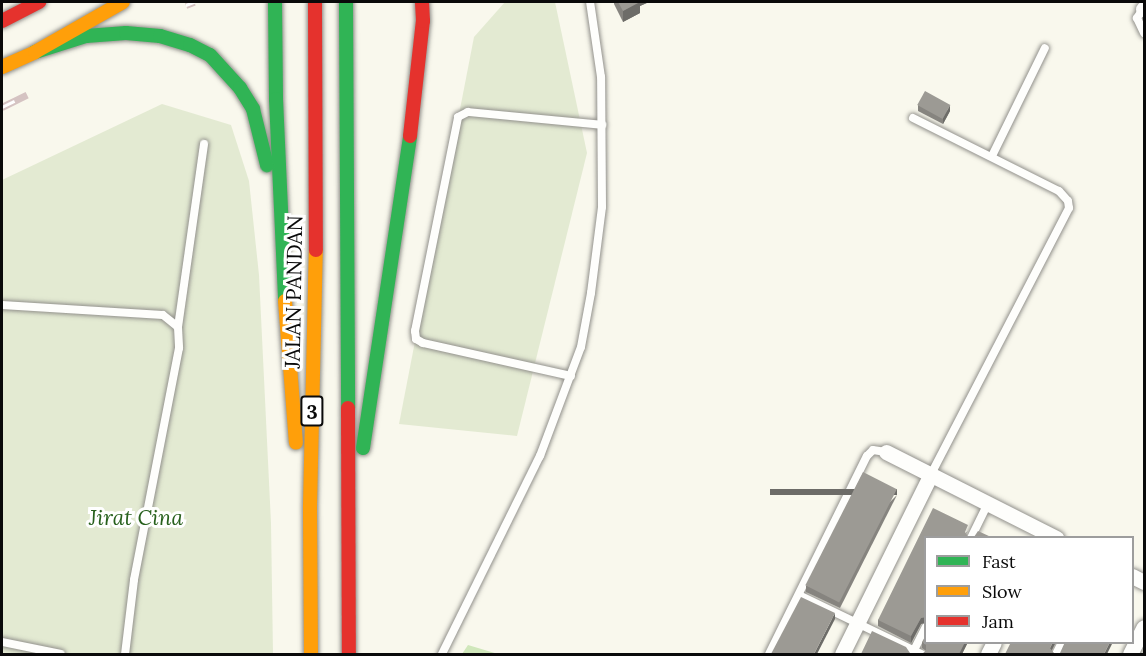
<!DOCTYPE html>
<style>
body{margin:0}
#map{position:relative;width:1146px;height:656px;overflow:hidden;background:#f9f8ed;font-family:Lora,serif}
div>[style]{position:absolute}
.forest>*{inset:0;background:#d0e7bb}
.cemetery>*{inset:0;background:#e3ead2}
.roads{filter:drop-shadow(0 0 2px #92918c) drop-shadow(0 0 2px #92918c)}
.lane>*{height:8px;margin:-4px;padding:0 4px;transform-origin:4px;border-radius:4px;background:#fefefc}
.street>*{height:15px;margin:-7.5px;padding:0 7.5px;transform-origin:7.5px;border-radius:7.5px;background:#fefefc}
.fast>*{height:14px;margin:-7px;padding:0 7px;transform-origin:7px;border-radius:7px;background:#30b455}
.slow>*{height:14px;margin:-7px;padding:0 7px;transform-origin:7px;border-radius:7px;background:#ff9f0a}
.jam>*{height:14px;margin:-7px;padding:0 7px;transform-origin:7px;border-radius:7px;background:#e5322d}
.rail>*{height:7px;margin-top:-3.5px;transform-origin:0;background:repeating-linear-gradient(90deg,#fff 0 14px,#d5c3c2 0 28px);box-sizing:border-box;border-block:2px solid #d5c3c2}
.wall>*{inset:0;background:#86847f}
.shaded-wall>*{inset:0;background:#6d6c68;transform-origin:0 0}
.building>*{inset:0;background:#9c9a94;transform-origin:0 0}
span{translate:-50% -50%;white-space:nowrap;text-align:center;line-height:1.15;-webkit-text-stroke:6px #fff;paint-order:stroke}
.shield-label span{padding:2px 4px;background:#fff;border:2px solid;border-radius:4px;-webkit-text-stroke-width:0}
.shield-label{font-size:20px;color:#0a0a0a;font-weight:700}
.street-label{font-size:21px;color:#0a0a0a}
.park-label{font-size:21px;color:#27601c;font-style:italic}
.frame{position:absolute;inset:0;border:3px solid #0a0a0a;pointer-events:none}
.legend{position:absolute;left:924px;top:536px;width:210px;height:108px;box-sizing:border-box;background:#fff;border:2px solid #9d9d9d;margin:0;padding:8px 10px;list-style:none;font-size:18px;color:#0a0a0a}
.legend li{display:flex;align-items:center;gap:12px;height:30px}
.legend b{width:30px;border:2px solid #9d9d9d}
</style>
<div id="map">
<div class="forest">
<i style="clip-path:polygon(468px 645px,498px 654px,462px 654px)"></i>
</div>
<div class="cemetery">
<i style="clip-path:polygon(505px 2px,555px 2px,587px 153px,517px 436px,399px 424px,474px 37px)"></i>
<i style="clip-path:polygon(162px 104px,231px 125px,249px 181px,259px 275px,271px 523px,273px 654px,2px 654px,2px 180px)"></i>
</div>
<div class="roads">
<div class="lane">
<i style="left:1143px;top:9px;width:11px;rotate:124deg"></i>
<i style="left:1137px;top:18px;width:17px;rotate:65deg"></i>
<i style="left:913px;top:118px;width:163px;rotate:26.6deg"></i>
<i style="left:1059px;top:191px;width:13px;rotate:48deg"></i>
<i style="left:1068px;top:201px;width:7px;rotate:82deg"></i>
<i style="left:1069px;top:208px;width:300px;rotate:117.4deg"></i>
<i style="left:992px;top:156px;width:120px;rotate:-63.9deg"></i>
<i style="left:2px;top:305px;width:161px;rotate:3.6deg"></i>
<i style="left:163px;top:315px;width:19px;rotate:39deg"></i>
<i style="left:178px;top:327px;width:21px;rotate:87deg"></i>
<i style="left:179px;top:348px;width:236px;rotate:101deg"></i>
<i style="left:134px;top:580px;width:75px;rotate:96.9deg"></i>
<i style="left:178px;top:327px;width:185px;rotate:-81.9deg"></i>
<i style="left:571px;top:376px;width:152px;rotate:-167.4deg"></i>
<i style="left:423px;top:343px;width:8px;rotate:-150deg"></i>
<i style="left:416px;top:339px;width:8px;rotate:-97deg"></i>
<i style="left:415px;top:331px;width:218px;rotate:-78.6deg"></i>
<i style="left:458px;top:117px;width:11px;rotate:-27deg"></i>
<i style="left:468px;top:112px;width:135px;rotate:5.5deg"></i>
<i style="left:971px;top:538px;width:39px;rotate:-64deg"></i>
<i style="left:799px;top:595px;width:136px;rotate:25.8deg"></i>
<i style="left:2px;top:642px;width:60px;rotate:11.5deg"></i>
<i style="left:442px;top:654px;width:221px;rotate:-63.7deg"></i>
<i style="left:540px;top:456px;width:116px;rotate:-69.4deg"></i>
<i style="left:581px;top:347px;width:55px;rotate:-79.5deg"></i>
<i style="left:591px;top:293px;width:87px;rotate:-82.7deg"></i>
<i style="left:602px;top:207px;width:130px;rotate:-90.4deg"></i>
<i style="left:601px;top:77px;width:76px;rotate:-98.3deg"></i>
<i style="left:769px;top:654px;width:221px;rotate:-63.7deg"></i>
<i style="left:867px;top:456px;width:8px;rotate:-45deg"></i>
<i style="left:873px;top:450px;width:13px;rotate:9deg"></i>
<i style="left:912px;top:654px;width:30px;rotate:-63deg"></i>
<i style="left:1056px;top:654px;width:13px;rotate:-63deg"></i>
</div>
<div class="street">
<i style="left:1143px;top:9px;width:1px;rotate:-45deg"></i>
<i style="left:886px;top:452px;width:191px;rotate:26.8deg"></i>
<i style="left:1132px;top:576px;width:13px;rotate:27deg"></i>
<i style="left:842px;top:654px;width:201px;rotate:-63.7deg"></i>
<i style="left:988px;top:654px;width:13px;rotate:-63deg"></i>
<i style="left:1130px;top:654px;width:30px;rotate:-63deg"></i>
</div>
<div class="fast">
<i style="left:275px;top:2px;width:97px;rotate:89.4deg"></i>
<i style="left:276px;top:99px;width:202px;rotate:87.4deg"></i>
<i style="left:346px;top:2px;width:406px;rotate:89.7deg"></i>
<i style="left:35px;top:52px;width:53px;rotate:-17.4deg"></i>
<i style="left:86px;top:36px;width:40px;rotate:-4.3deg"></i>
<i style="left:126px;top:33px;width:34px;rotate:5deg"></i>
<i style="left:160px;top:36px;width:31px;rotate:17deg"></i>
<i style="left:190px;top:45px;width:22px;rotate:27deg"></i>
<i style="left:210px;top:55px;width:45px;rotate:47.7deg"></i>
<i style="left:240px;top:88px;width:25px;rotate:58deg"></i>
<i style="left:253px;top:109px;width:58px;rotate:76deg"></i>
<i style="left:363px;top:448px;width:316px;rotate:-81.4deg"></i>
</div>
<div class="slow">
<i style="left:2px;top:67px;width:36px;rotate:-24deg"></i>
<i style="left:35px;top:52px;width:101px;rotate:-29.6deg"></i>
<i style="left:285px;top:301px;width:142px;rotate:85.6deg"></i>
<i style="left:311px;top:654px;width:148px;rotate:-90.4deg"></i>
<i style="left:310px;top:506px;width:256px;rotate:-88.7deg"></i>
</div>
<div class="jam">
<i style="left:315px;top:2px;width:248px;rotate:89.8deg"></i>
<i style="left:2px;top:21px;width:42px;rotate:-27.2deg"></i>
<i style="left:410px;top:136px;width:116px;rotate:-83.6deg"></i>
<i style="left:423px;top:21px;width:19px;rotate:-93deg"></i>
<i style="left:348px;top:408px;width:246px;rotate:89.8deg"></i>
</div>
</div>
<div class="rail">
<i style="left:186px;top:5px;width:9px;rotate:-21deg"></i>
<i style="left:2px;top:107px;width:28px;rotate:-26deg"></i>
</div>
<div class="wall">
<i style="clip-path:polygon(614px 2px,649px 2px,640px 6px,640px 13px,623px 22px,614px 4px)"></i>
<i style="clip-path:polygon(918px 105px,950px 111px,943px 124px,918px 111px)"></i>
<i style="clip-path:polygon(897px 495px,840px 608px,806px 592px,806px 586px)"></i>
<i style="clip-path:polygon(968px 531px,966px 534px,968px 537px,974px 537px,921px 624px,911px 643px,878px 626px,878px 620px)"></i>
<i style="clip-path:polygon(922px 642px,968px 642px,962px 654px,861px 654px,922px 654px,926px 651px,922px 648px)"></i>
</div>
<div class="shaded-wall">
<i style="clip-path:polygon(638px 2px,649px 2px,640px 6px,640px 13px,623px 22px,623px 11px)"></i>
<i style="clip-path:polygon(950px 105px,950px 111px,943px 124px,943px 118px)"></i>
<i style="left:897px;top:489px;width:6px;height:127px;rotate:90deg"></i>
<i style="clip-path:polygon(835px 613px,835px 619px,817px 654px,814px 654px)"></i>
<i style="clip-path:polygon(926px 617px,926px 623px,921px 624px,911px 643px,911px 636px,921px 618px)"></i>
<i style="clip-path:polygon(965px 642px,968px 642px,962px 654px,959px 654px)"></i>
<i style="clip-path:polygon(1053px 642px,1056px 642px,1050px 654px,1050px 648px)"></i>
<i style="clip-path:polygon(1110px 642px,1113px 642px,1107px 654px,1104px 654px)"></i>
</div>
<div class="building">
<i style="clip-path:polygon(618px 2px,640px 2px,623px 11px)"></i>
<i style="left:925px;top:91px;width:29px;height:16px;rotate:29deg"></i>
<i style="left:863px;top:472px;width:38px;height:127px;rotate:27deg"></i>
<i style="clip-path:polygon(933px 508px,968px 525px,965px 532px,968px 537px,974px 537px,978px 531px,991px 537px,926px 537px,926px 617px,921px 618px,911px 636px,878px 620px)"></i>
<i style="clip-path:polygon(801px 597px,835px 613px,814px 654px,771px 654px)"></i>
<i style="clip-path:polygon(872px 631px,906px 647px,910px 653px,922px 654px,926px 651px,926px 645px,922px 642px,926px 635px,926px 642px,965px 642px,959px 654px,861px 654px)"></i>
<i style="clip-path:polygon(1011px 642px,1053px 642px,1050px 648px,1054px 653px,1060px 653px,1065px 642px,1110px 642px,1104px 654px,1005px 654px)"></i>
</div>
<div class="shield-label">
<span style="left:312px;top:411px">3</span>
</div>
<div class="street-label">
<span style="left:294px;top:292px;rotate:-89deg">JALAN PANDAN</span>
</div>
<div class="park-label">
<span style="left:136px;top:518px">Jirat Cina</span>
</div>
<div class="frame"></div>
<ul class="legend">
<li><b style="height:8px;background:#30b455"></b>Fast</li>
<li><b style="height:8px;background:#ff9f0a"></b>Slow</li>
<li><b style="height:8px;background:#e5322d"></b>Jam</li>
</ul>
</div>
